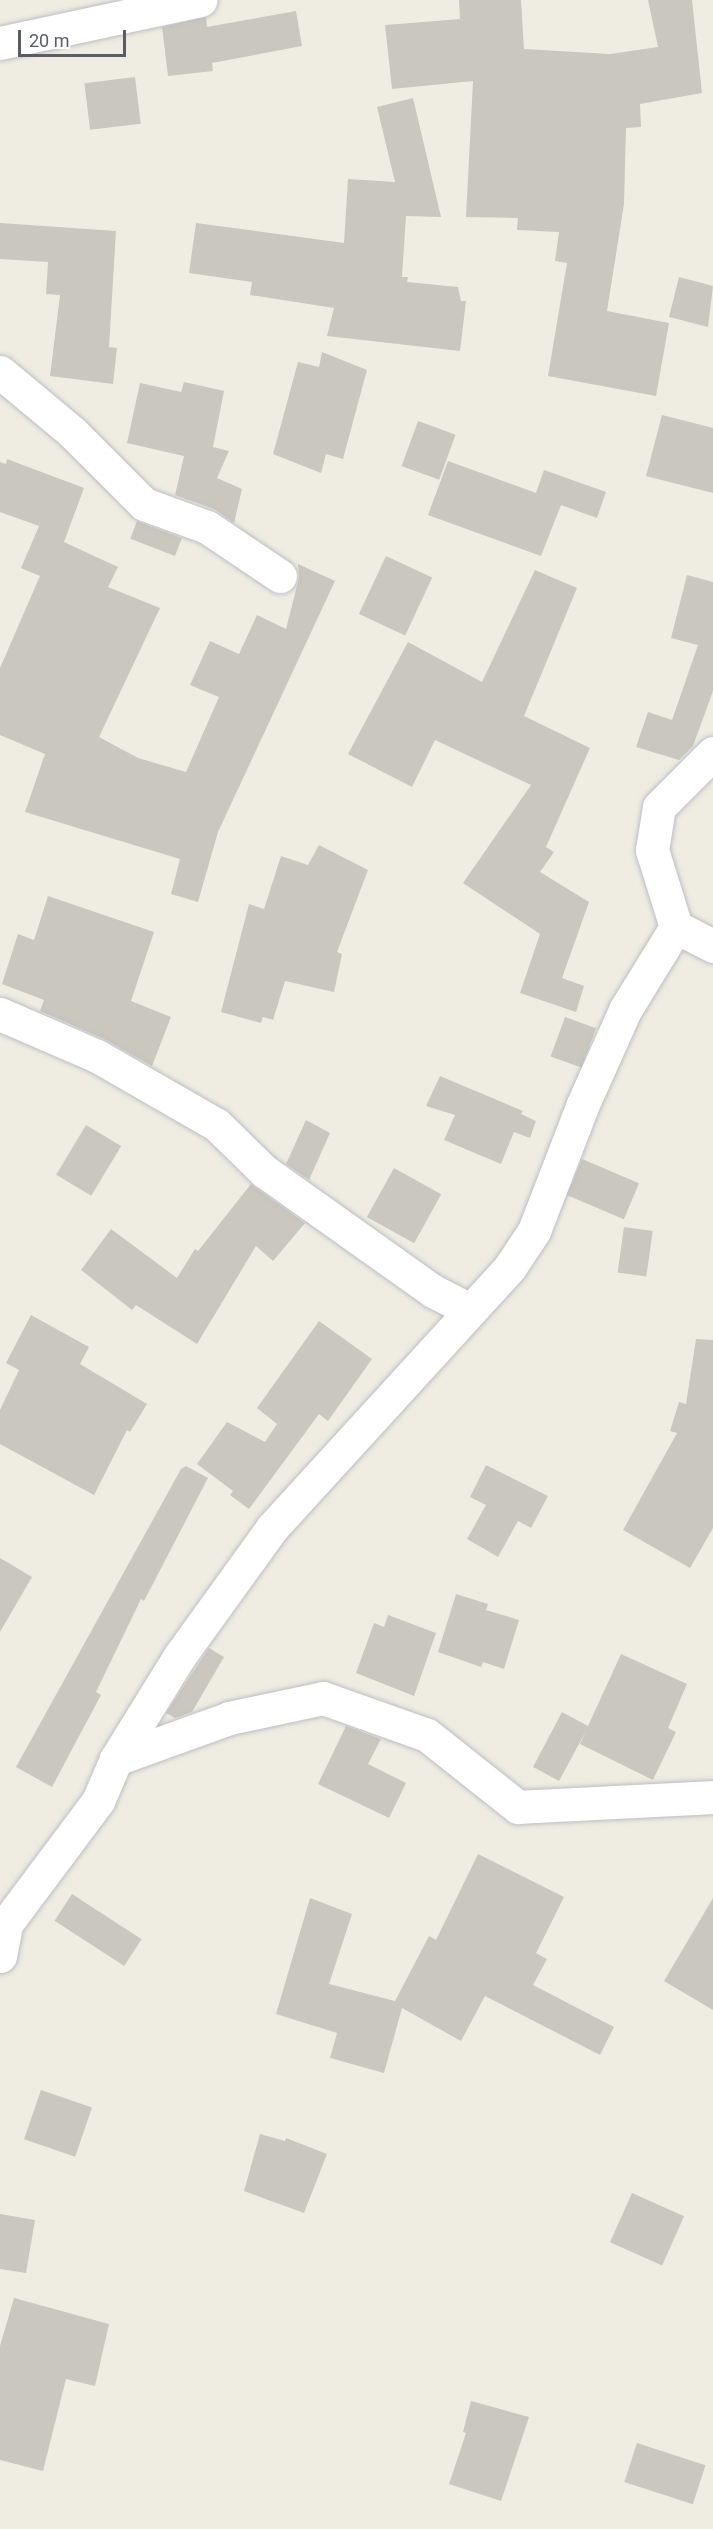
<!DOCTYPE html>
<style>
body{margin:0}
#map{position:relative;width:713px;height:2529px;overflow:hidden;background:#efede1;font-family:Roboto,sans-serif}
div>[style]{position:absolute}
.building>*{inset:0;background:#cac7be;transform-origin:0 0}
.roads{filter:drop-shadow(0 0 2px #bcbec4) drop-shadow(0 0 2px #bcbec4)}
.minor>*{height:33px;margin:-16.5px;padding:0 16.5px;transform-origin:16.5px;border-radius:16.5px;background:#fff}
span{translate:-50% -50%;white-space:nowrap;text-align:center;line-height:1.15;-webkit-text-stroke:5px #fff;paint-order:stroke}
.scale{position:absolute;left:18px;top:30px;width:108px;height:27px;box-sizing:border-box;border:3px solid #5a5d64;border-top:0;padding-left:8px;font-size:18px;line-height:21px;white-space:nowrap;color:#5a5d64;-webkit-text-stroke:4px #fff;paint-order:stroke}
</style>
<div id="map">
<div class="building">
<i style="clip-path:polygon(459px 0,521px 0,524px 49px,610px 54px,658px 47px,648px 0,692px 0,702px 93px,640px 104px,641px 127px,626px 128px,624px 204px,607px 311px,669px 323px,656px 396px,548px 376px,567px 263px,555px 261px,559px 232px,517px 230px,518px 218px,466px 217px,473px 81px,392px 89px,385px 25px,460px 19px)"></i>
<i style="clip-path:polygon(296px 11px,302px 46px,212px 63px,213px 71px,168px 76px,162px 27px,206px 17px,207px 27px)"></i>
<i style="left:135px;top:77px;width:47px;height:51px;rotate:83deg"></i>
<i style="clip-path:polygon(413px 98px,441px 217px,406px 216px,402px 277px,408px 277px,407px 282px,458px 287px,461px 301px,466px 301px,460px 351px,327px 336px,334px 308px,250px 295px,252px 282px,189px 273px,196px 223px,344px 243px,348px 179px,395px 182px,377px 107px)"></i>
<i style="clip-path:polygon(0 223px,116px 231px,109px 347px,117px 348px,113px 384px,50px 376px,60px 295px,46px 294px,48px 262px,0 259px)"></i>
<i style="clip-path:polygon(679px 277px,713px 286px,708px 327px,669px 317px)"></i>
<i style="clip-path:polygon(322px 352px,367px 370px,343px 459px,326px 454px,321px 473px,273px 454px,298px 362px,319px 367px)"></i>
<i style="clip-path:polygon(184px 382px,224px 391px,213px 447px,229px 451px,217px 478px,242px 489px,234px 523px,214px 509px,175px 495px,184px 456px,127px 443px,140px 383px,181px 392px)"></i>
<i style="clip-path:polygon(662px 415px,713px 428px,713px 493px,646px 476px)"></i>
<i style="left:418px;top:421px;width:40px;height:48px;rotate:20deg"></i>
<i style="clip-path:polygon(7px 459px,84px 488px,64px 542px,118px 567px,108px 587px,160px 608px,99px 737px,138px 758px,186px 772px,219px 697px,190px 685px,210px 641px,239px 654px,257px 615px,286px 629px,299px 578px,298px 564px,335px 581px,218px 832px,198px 902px,171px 894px,180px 859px,25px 812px,45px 754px,0 735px,0 668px,40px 576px,21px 568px,39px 526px,0 512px,0 462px,6px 464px)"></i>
<i style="clip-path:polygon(448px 461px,536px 493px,544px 470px,606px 492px,597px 518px,561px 505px,541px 556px,428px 515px)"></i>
<i style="left:137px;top:521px;width:48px;height:19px;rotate:21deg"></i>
<i style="left:386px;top:556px;width:51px;height:64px;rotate:25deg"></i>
<i style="clip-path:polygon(535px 570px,577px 588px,524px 716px,590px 748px,546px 847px,554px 852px,540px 872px,589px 902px,562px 978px,584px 986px,576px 1012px,520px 993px,540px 934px,463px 883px,531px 785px,435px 740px,412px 787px,348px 754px,408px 642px,482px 682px)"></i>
<i style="clip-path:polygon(687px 575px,713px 582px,713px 691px,693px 746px,679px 760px,636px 747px,648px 712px,672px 720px,698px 645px,671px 638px)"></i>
<i style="clip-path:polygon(319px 845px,368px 870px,337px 952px,342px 954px,334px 992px,285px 981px,273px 1020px,263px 1017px,261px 1023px,221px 1012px,249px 904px,264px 909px,281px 856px,308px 865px)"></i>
<i style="clip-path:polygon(48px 896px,154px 932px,131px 1001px,171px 1017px,152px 1066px,104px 1039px,40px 1011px,44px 1000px,2px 984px,18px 934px,34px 940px)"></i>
<i style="left:565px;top:1017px;width:33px;height:42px;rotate:20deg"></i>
<i style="clip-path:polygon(440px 1076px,523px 1111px,521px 1114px,536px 1121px,530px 1138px,514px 1132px,501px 1164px,444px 1140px,455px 1115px,426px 1106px)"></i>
<i style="clip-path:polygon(306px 1120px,330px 1133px,309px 1180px,286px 1164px)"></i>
<i style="left:86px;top:1125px;width:41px;height:58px;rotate:31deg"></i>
<i style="left:582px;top:1159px;width:62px;height:39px;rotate:23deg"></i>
<i style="left:394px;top:1168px;width:54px;height:56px;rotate:29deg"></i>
<i style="clip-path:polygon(251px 1184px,305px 1223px,273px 1261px,256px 1246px,197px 1344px,136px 1305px,132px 1310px,81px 1270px,111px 1229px,177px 1278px,195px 1249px,198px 1251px)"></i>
<i style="left:624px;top:1227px;width:29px;height:46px;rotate:8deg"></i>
<i style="clip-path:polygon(31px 1315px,89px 1347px,80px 1364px,147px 1404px,130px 1432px,127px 1430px,94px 1495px,0 1444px,0 1410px,19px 1370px,6px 1363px)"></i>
<i style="clip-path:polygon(319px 1321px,372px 1359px,328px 1421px,319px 1414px,249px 1509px,230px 1495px,233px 1491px,197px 1464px,227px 1422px,265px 1442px,277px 1424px,257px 1408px)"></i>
<i style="clip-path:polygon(696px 1339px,713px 1340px,713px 1528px,690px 1568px,623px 1530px,677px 1433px,670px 1431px,679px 1402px,686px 1404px)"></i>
<i style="clip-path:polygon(486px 1465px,548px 1496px,531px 1528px,518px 1521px,498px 1557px,467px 1539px,486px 1505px,470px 1497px)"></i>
<i style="clip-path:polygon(186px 1466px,208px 1478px,144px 1601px,141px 1599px,96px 1692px,101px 1695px,52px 1787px,16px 1767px,181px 1469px)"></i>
<i style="clip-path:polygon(0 1558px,32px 1577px,0 1632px)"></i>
<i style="clip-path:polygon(456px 1594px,488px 1604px,486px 1610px,519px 1620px,504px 1669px,483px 1662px,481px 1667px,438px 1652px)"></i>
<i style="clip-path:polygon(388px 1615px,436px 1633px,414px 1696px,356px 1673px,374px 1623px,384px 1627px)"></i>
<i style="clip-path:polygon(209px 1648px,224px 1657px,192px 1712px,175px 1718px,166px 1713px)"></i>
<i style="clip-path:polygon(621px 1654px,687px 1684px,668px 1728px,676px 1732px,653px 1780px,580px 1744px,586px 1731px,559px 1781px,533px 1767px,562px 1712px,588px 1726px)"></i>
<i style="clip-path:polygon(346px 1726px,381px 1739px,368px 1764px,406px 1783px,389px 1818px,318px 1784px)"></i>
<i style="clip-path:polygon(478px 1854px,564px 1897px,536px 1953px,547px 1959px,533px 1985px,614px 2027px,600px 2055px,485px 1996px,461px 2041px,402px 2008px,384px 2073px,330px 2058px,337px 2033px,276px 2014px,310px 1898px,352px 1914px,329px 1984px,395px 2001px,429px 1936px,436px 1940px)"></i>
<i style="left:72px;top:1894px;width:83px;height:32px;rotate:33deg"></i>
<i style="clip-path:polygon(713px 1898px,713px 2010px,664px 1981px)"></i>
<i style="left:41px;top:2090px;width:54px;height:52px;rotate:19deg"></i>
<i style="clip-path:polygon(260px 2134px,285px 2141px,286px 2138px,327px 2154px,304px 2213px,244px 2191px)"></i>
<i style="left:632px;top:2193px;width:57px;height:54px;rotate:24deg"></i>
<i style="clip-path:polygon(0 2214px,35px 2220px,26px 2273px,0 2269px)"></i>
<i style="clip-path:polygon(14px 2298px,109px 2324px,95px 2386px,66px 2379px,43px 2471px,0 2460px,0 2346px)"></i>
<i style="clip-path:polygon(471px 2401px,529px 2417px,501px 2501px,449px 2484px,466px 2433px,463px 2432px)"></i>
<i style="left:637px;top:2443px;width:72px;height:41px;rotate:18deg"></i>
</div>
<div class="roads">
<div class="minor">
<i style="left:0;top:43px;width:205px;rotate:-12.1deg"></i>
<i style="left:0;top:372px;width:94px;rotate:39.8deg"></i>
<i style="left:72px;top:432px;width:102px;rotate:45deg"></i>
<i style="left:144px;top:504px;width:67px;rotate:20.1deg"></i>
<i style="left:207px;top:527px;width:88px;rotate:33.9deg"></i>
<i style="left:713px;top:753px;width:76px;rotate:135deg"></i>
<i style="left:659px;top:807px;width:44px;rotate:99.2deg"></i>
<i style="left:652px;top:850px;width:81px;rotate:72.7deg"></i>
<i style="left:676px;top:927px;width:42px;rotate:27.2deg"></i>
<i style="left:0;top:1014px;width:106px;rotate:23.4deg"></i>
<i style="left:97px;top:1056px;width:138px;rotate:29.9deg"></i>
<i style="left:217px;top:1125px;width:66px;rotate:44.4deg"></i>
<i style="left:264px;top:1171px;width:207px;rotate:35.4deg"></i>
<i style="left:433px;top:1291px;width:42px;rotate:27.2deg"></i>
<i style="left:116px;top:1759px;width:120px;rotate:-19.9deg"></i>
<i style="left:229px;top:1718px;width:96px;rotate:-12deg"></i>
<i style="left:323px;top:1698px;width:110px;rotate:19.6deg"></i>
<i style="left:427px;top:1735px;width:116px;rotate:38.4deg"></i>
<i style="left:518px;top:1807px;width:195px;rotate:-2.9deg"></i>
<i style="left:0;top:1956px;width:33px;rotate:-79deg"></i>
<i style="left:6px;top:1924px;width:154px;rotate:-53.2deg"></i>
<i style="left:98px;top:1801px;width:46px;rotate:-66.8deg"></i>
<i style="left:116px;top:1759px;width:120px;rotate:-58.3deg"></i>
<i style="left:179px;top:1657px;width:159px;rotate:-54.2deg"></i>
<i style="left:272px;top:1528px;width:353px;rotate:-47.6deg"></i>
<i style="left:510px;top:1267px;width:43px;rotate:-56.3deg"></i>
<i style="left:534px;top:1231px;width:136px;rotate:-68.9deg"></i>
<i style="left:583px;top:1104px;width:103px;rotate:-65.9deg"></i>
<i style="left:625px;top:1010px;width:97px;rotate:-58.4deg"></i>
</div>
</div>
<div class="scale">20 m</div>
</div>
